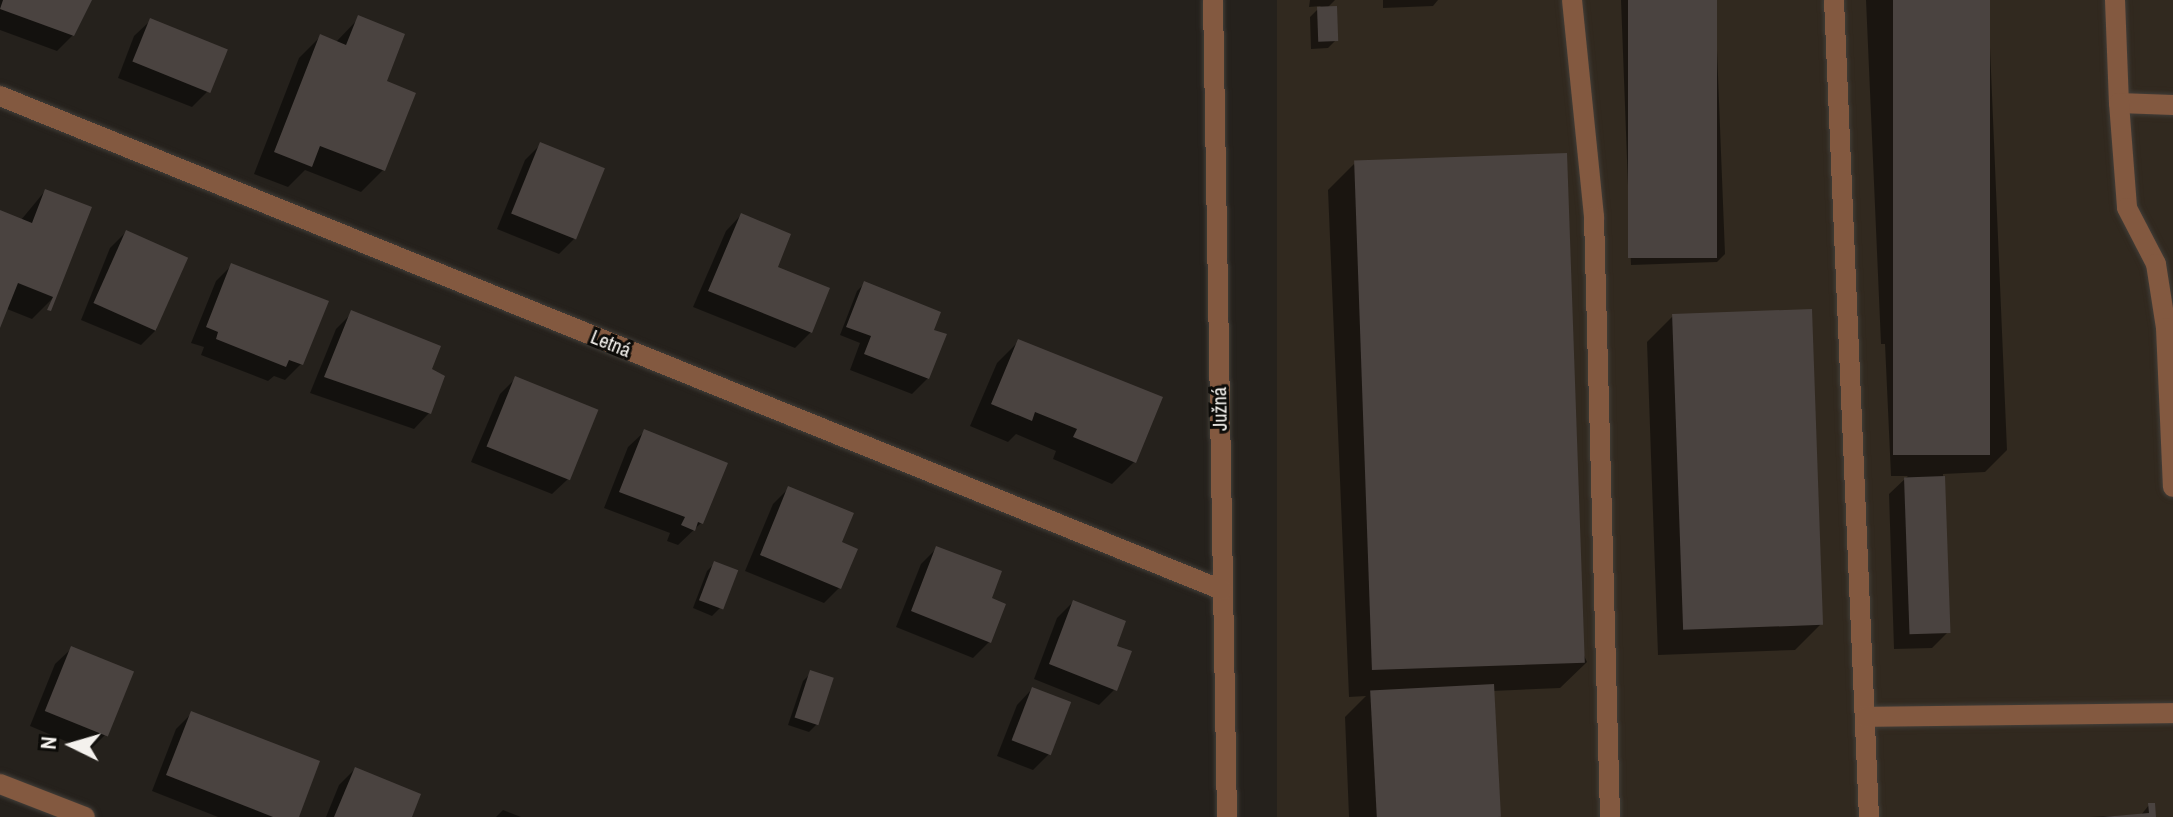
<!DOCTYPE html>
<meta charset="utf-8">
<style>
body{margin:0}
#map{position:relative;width:2173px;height:817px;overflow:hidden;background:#25211c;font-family:"Archivo Narrow",sans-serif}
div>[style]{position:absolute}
.built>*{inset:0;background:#31291f;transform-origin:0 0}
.shadow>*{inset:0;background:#0007}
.building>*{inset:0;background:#4a4340;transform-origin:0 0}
.roads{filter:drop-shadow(0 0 2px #423e39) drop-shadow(0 0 2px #423e39)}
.service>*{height:20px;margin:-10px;padding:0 10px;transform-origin:10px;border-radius:10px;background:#835940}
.minor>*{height:20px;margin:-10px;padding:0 10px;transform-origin:10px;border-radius:10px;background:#835940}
span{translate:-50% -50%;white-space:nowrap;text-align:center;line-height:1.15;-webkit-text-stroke:6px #0c0b08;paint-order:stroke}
.street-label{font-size:20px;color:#f4f1ed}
.north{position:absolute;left:32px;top:705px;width:80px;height:80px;-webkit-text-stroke:6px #0c0b08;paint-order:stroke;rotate:275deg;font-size:22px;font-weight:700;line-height:32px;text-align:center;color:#f4f1ed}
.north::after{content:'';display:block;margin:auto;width:28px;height:36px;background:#f4f1ed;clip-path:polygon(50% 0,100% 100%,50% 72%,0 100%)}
</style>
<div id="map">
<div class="built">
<i style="left:1277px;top:0;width:896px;height:818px"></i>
</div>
<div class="shadow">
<i style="clip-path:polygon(0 0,88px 0,73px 35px,57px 51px,0 30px)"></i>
<i style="clip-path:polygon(1310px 0,1335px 0,1326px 9px,1336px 40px,1328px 48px,1311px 49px,1310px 17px,1321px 6px,1309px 7px)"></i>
<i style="clip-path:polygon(1383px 0,1438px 0,1433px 6px,1383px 8px)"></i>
<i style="clip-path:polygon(1621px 0,1715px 0,1725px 254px,1717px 262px,1631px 265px)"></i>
<i style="clip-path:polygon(1866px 0,1988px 0,2007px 450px,1985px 472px,1943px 474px,1948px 632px,1932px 648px,1894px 649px,1889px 494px,1908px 476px,1891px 476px,1885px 344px,1881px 344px)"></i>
<i style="clip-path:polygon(359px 18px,384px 82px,413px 94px,383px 170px,361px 192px,305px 170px,288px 187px,254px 174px,299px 58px,321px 36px,336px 42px)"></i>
<i style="clip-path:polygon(150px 21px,208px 91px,192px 107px,118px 78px,134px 36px)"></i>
<i style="clip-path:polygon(541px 144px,575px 238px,559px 254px,497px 229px,525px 160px)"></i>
<i style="clip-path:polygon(1354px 164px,1587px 662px,1560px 688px,1492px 691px,1498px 817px,1349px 817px,1345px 717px,1366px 696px,1349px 697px,1328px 190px)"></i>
<i style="clip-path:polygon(45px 191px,54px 297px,32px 319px,7px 309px,0 323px,0 212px,21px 220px)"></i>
<i style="clip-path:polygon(741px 215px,811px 332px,795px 348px,693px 307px,726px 231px)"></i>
<i style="clip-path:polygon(126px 232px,157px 329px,141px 345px,81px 320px,110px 248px)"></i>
<i style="clip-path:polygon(232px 265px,301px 364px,285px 380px,274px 376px,268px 381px,201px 355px,204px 347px,191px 343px,216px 281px)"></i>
<i style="clip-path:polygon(865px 283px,932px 331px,928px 378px,912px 394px,850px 370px,860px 343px,840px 335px,857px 291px)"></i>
<i style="clip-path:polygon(352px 313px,429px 370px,429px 413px,414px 429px,310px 393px,336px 329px)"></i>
<i style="clip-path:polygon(1673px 316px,1821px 624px,1795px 650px,1658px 655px,1647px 342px)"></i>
<i style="clip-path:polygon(1019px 341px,1134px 462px,1112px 484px,1053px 459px,1056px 451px,1016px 434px,1008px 442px,970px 426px,997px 363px)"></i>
<i style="clip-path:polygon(516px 378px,568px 479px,552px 494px,471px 462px,500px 394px)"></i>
<i style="clip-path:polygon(644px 432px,701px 523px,678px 545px,667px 541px,670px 533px,604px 508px,628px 447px)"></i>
<i style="clip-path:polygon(789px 488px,840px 543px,840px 587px,824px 603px,745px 571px,773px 504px)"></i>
<i style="clip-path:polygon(937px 548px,989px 599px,989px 642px,973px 658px,896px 627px,921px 564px)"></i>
<i style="clip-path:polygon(715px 563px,735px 571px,720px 608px,712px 616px,693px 608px,707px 571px)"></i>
<i style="clip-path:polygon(1073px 602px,1114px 647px,1115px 689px,1099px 705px,1034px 679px,1057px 618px)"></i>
<i style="clip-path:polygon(71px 649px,105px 735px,89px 751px,30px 726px,55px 664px)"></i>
<i style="clip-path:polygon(811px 673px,817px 724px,809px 732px,788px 725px,803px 681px)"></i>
<i style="clip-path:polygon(1032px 689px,1069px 704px,1049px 754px,1033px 770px,997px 756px,1017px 705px)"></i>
<i style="clip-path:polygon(192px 713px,296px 817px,218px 817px,152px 791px,176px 729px)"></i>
<i style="clip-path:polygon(355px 769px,410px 817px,326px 817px,339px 785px)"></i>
<i style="clip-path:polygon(2149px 805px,2154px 817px,2089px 817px,2141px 815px)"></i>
<i style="clip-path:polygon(503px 810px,521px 817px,496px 817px)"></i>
</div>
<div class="building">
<i style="clip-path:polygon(3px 0,92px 0,74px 36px,0 9px)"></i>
<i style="left:1628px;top:0;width:89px;height:258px"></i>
<i style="left:1893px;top:0;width:97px;height:455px"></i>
<i style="left:1337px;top:6px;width:35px;height:20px;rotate:88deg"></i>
<i style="clip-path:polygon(358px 15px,405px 34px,387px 81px,416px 93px,385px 171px,320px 146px,312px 167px,274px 152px,320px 34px,346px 45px)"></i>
<i style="left:150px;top:18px;width:84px;height:47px;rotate:22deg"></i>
<i style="left:540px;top:142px;width:70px;height:77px;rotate:22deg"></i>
<i style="left:1567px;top:153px;width:510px;height:213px;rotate:88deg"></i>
<i style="clip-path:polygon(45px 189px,92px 207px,51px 311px,47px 310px,53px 297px,18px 283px,0 328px,0 210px,32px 223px)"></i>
<i style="clip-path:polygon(741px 213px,791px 234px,778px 267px,830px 288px,812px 333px,708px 291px)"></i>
<i style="left:126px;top:230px;width:68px;height:80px;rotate:24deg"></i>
<i style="clip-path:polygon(231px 263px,329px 301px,303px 365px,289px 360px,286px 367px,216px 339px,218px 332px,206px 327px)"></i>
<i style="clip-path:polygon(864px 281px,941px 312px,934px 330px,947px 334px,929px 379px,864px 354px,871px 336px,846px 327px)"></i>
<i style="left:1812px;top:309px;width:316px;height:140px;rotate:88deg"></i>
<i style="clip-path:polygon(351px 310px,441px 346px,432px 369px,445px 376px,431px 414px,324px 377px)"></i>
<i style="clip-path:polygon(1018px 339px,1163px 397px,1136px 463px,1073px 437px,1077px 429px,1035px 412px,1032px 421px,991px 404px)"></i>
<i style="left:515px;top:376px;width:90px;height:76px;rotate:22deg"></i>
<i style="clip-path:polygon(644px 429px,728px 463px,703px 524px,698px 522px,695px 531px,681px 525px,685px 517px,619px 492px)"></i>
<i style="left:1945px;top:476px;width:157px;height:41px;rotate:88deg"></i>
<i style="clip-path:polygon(788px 486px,854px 513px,842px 542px,858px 549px,841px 589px,760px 555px)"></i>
<i style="clip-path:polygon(936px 546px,1002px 571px,992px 598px,1006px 604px,991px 643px,911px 611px)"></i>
<i style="left:714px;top:561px;width:26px;height:42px;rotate:21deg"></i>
<i style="clip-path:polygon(1073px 600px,1126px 621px,1117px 646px,1132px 651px,1117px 691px,1049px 664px)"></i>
<i style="left:71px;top:646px;width:68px;height:70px;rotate:22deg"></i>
<i style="left:810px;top:670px;width:25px;height:50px;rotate:18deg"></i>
<i style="left:1494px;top:684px;width:133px;height:124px;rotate:87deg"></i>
<i style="left:1032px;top:687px;width:42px;height:57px;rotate:21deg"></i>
<i style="clip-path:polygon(191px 711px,320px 761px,299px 817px,273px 817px,166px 775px)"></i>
<i style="clip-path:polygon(355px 767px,421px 794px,412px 817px,334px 817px)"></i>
<i style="clip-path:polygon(2148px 803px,2155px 803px,2156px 817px,2103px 817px,2149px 813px)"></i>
</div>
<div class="roads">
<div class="service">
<i style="left:1213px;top:0;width:817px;rotate:89.02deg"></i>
<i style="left:1572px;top:0;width:218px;rotate:84.2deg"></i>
<i style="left:1594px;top:217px;width:600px;rotate:88.47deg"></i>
<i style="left:1834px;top:0;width:818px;rotate:87.55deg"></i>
<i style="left:2115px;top:0;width:103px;rotate:87.8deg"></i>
<i style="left:2119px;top:103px;width:54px;rotate:2.1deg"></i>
<i style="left:2119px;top:103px;width:105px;rotate:85.6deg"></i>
<i style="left:2127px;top:208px;width:63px;rotate:62.6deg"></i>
<i style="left:2156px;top:264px;width:65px;rotate:81.1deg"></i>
<i style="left:2166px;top:328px;width:159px;rotate:87.5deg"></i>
<i style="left:1865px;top:717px;width:308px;rotate:-0.7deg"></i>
</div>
<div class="minor">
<i style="left:0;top:96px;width:1318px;rotate:22.01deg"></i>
<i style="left:0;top:784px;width:91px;rotate:21.2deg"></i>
</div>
</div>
<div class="street-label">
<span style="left:611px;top:343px;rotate:22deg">Letná</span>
<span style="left:1219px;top:409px;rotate:-91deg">Južná</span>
</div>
<div class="north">N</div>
</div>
